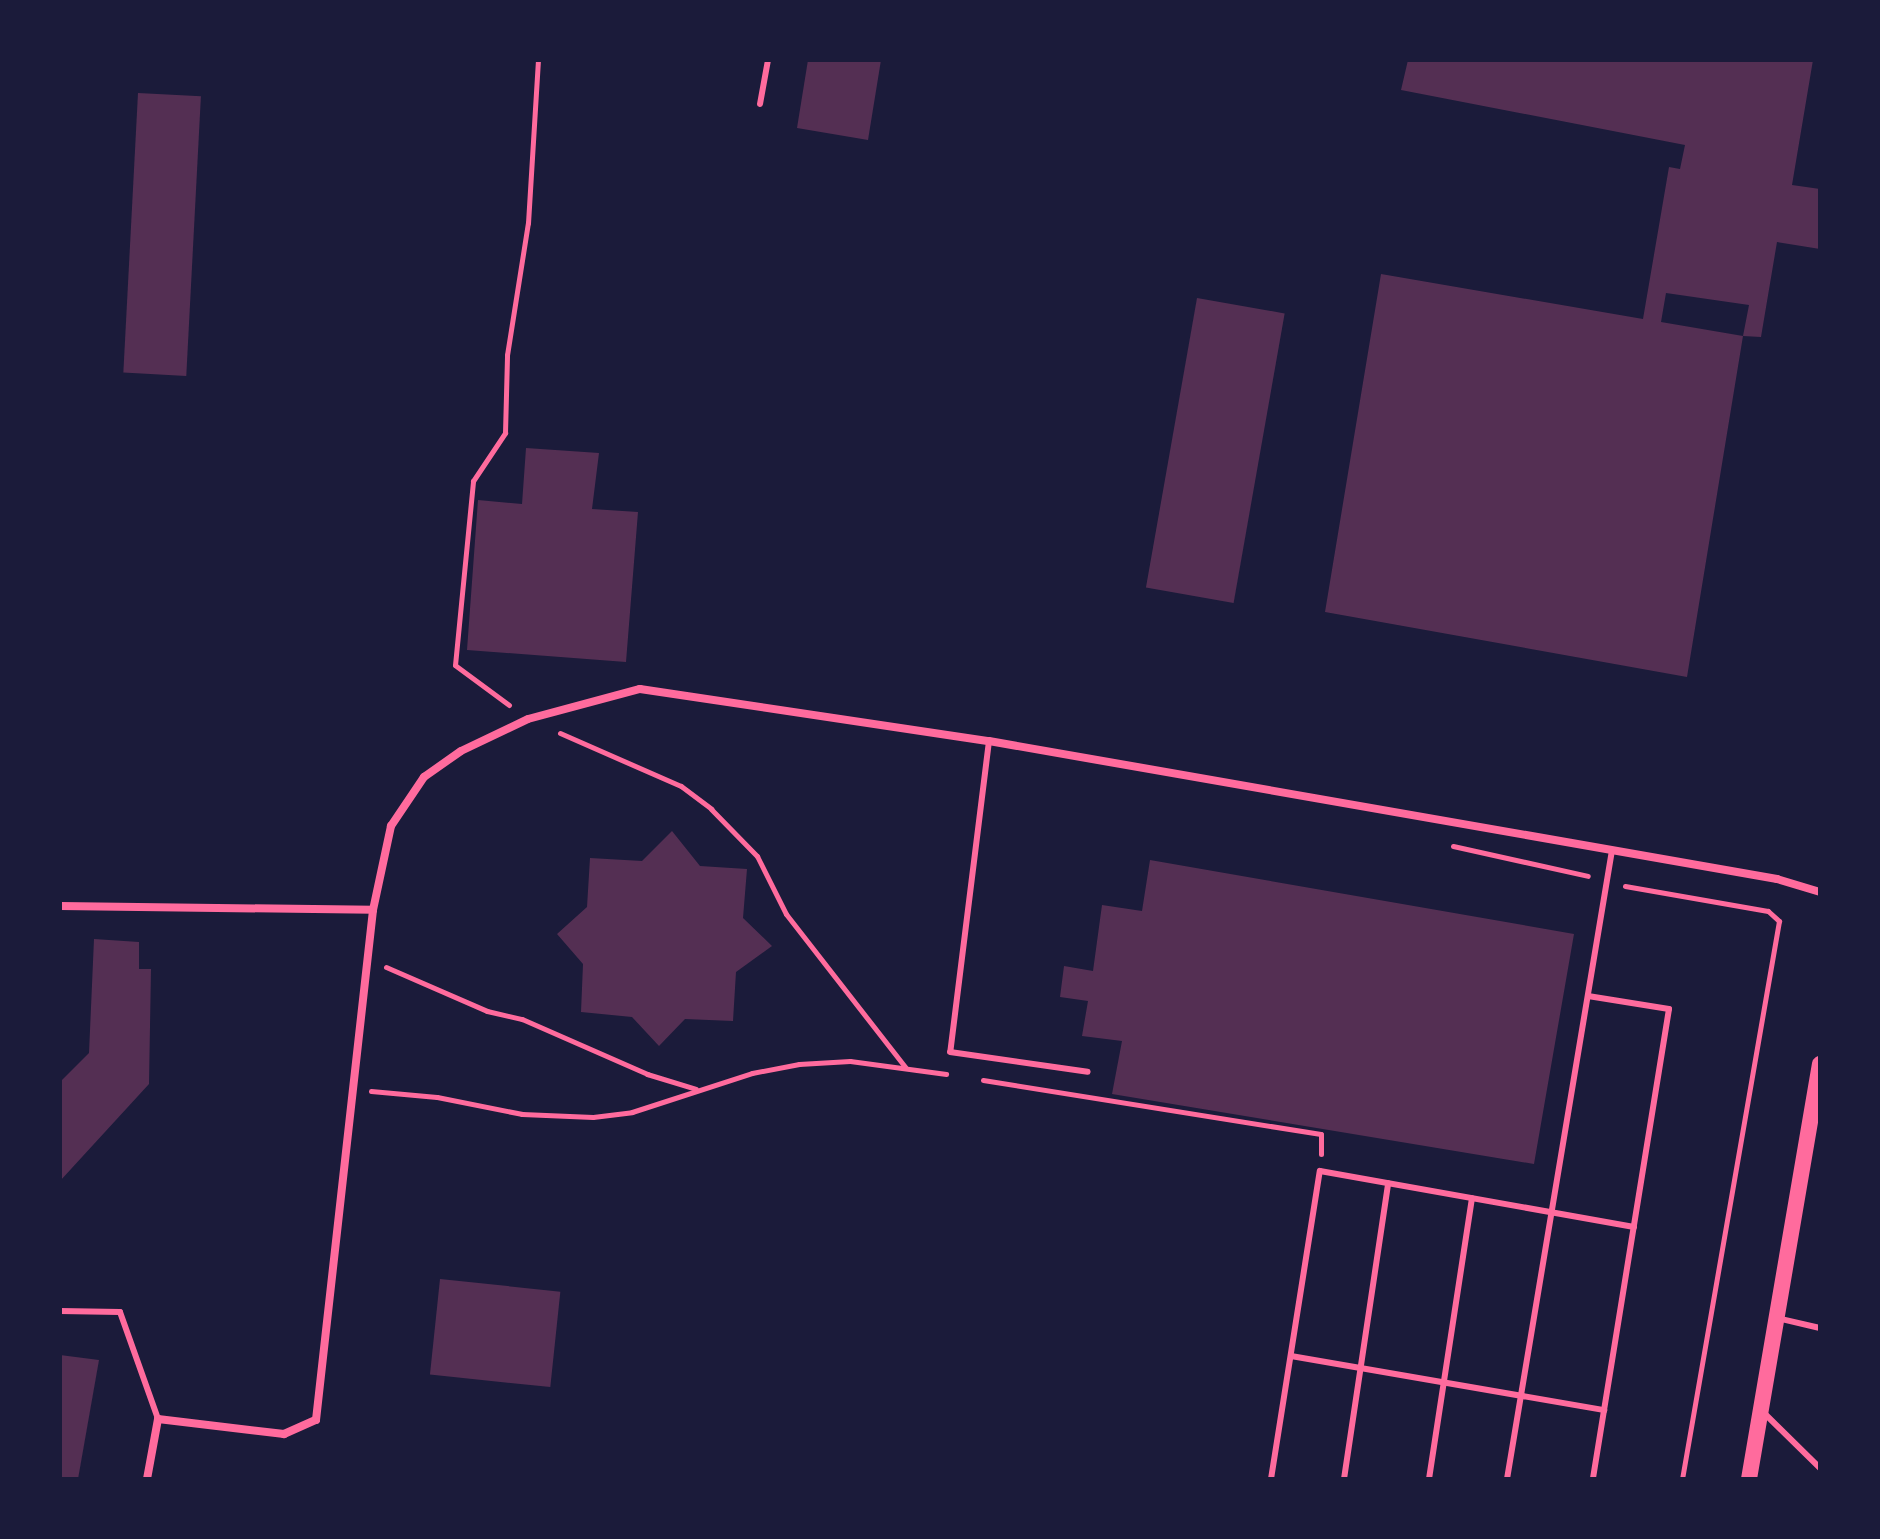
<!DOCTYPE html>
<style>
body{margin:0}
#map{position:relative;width:1880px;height:1539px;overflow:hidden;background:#1b1b3a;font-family:"Work Sans",sans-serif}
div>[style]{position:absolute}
.building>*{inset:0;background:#542f53;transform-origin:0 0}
.path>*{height:5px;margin:-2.5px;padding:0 2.5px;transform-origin:2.5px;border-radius:2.5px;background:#ff6b9d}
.service>*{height:6px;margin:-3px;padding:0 3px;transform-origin:3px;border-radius:3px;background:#ff6b9d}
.minor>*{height:8px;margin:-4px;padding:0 4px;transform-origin:4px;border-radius:4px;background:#ff6b9d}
.secondary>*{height:16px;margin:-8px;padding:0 8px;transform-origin:8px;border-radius:8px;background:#ff6b9d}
span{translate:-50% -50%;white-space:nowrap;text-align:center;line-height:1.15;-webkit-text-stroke:8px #1b1b3a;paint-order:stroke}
.frame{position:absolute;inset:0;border:62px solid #1b1b3a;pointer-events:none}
</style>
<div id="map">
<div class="building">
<i style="clip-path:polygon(808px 60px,881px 60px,868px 140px,797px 128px)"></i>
<i style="clip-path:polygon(1408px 60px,1813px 60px,1792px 185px,1820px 189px,1820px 249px,1777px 242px,1761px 337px,1743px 336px,1749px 305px,1666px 293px,1661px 322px,1743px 336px,1687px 677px,1325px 612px,1381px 274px,1643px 319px,1669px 167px,1680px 169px,1685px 145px,1401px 90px)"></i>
<i style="left:138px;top:93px;width:63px;height:280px;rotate:3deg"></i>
<i style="left:1197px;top:298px;width:89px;height:294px;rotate:10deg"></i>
<i style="clip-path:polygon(526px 448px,599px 453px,592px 509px,638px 512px,626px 662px,467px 650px,478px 500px,522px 504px)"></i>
<i style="clip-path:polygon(672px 831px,700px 866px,747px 869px,743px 918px,772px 946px,736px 972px,733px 1021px,685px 1019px,659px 1046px,632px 1017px,581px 1012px,583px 964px,557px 934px,587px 907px,590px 858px,642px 861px)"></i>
<i style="clip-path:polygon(1150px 860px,1574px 934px,1534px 1164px,1112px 1094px,1122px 1041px,1082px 1036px,1088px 1001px,1060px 997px,1064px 966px,1093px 971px,1102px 905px,1142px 911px)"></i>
<i style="clip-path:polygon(94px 939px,139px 942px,139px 969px,151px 969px,149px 1084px,60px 1181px,60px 1082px,89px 1053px)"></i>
<i style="left:440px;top:1279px;width:121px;height:96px;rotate:6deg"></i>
<i style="clip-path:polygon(60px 1355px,99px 1360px,78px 1479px,60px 1479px)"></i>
</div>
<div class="path">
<i style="left:509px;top:705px;width:67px;rotate:-143.5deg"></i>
<i style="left:455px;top:665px;width:185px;rotate:-84.4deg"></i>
<i style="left:473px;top:481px;width:58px;rotate:-56.3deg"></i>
<i style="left:505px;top:433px;width:78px;rotate:-88.5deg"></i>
<i style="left:507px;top:355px;width:134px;rotate:-81deg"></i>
<i style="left:528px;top:223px;width:163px;rotate:-86.5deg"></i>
<i style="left:560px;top:733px;width:132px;rotate:23.7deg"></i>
<i style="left:681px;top:786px;width:38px;rotate:37deg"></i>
<i style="left:711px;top:809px;width:66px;rotate:45.6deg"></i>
<i style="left:757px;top:856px;width:65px;rotate:63.4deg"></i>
<i style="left:786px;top:914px;width:194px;rotate:52.1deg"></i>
<i style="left:1453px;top:846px;width:138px;rotate:12.5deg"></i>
<i style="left:1625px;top:886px;width:145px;rotate:9.9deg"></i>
<i style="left:1768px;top:911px;width:15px;rotate:42deg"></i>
<i style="left:1779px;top:921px;width:566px;rotate:99.86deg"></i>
<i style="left:386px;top:967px;width:110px;rotate:23.5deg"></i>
<i style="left:487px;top:1011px;width:36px;rotate:13deg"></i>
<i style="left:522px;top:1019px;width:137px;rotate:23.7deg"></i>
<i style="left:647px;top:1074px;width:51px;rotate:17deg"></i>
<i style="left:983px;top:1080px;width:342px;rotate:9.1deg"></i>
<i style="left:1321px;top:1134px;width:20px;rotate:90deg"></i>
<i style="left:371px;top:1091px;width:66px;rotate:5.2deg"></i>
<i style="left:437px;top:1097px;width:87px;rotate:11.3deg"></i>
<i style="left:522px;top:1114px;width:71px;rotate:2.4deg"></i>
<i style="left:593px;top:1117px;width:39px;rotate:-7deg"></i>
<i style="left:632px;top:1112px;width:126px;rotate:-18deg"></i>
<i style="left:752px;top:1073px;width:48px;rotate:-10.8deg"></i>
<i style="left:799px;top:1064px;width:51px;rotate:-3.4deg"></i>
<i style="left:850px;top:1061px;width:97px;rotate:7.7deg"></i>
</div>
<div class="service">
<i style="left:760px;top:104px;width:45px;rotate:-79.7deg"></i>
<i style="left:989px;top:741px;width:313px;rotate:97.1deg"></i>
<i style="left:950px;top:1052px;width:139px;rotate:8.2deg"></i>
<i style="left:1588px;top:996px;width:82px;rotate:9.1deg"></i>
<i style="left:1669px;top:1009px;width:476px;rotate:99.2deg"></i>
<i style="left:60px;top:1311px;width:60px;rotate:1deg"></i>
<i style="left:120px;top:1312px;width:114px;rotate:70.4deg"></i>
<i style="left:1777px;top:1318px;width:44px;rotate:13.1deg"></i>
<i style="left:1291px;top:1356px;width:318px;rotate:9.8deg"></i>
<i style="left:1763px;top:1412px;width:80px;rotate:44.5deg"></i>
<i style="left:1271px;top:1479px;width:312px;rotate:-81deg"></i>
<i style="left:1320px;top:1171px;width:319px;rotate:10.1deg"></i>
<i style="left:1344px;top:1479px;width:299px;rotate:-81.5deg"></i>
<i style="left:1429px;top:1479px;width:284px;rotate:-81.3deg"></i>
<i style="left:1507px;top:1479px;width:638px;rotate:-80.52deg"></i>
</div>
<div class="minor">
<i style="left:60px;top:906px;width:313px;rotate:0.7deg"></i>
<i style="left:147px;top:1479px;width:61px;rotate:-79.6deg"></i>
<i style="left:158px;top:1419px;width:127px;rotate:6.8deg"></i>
<i style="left:284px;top:1434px;width:35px;rotate:-24deg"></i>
<i style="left:316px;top:1420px;width:513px;rotate:-83.62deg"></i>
<i style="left:373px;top:910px;width:86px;rotate:-77.9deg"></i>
<i style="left:391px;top:826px;width:59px;rotate:-56deg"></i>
<i style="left:424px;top:777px;width:45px;rotate:-35.1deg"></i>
<i style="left:461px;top:751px;width:74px;rotate:-25.5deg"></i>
<i style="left:528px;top:719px;width:116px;rotate:-15deg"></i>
<i style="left:640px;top:689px;width:353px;rotate:8.5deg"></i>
<i style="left:989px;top:741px;width:800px;rotate:9.93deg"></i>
<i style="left:1777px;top:879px;width:45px;rotate:16.8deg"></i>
</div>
<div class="secondary">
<i style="left:1749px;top:1479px;width:421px;rotate:-80.3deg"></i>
</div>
<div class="frame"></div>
</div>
